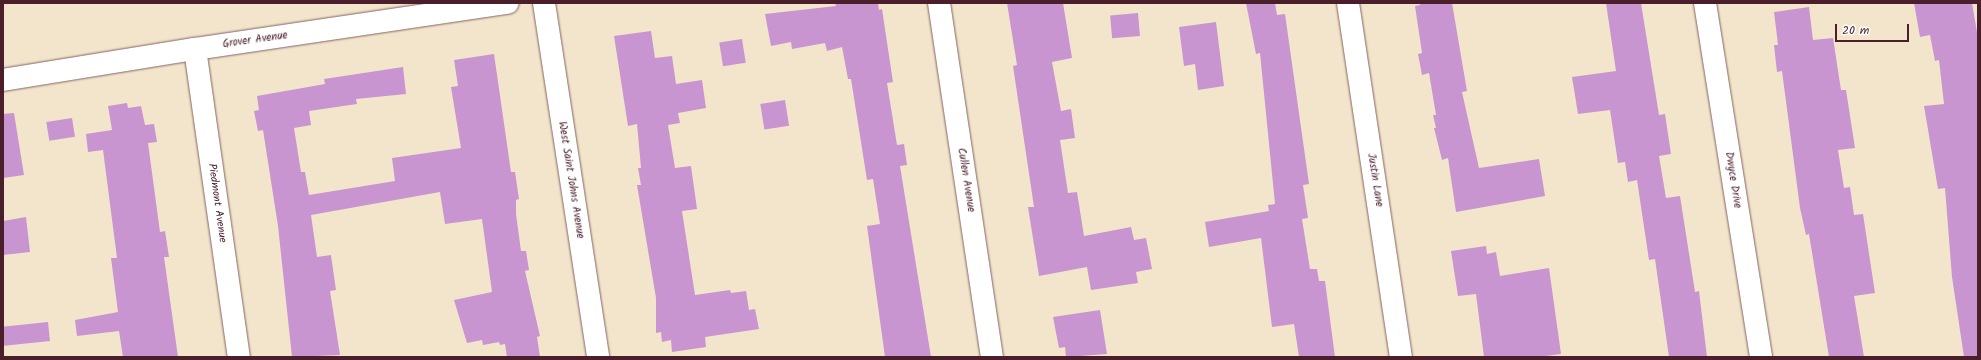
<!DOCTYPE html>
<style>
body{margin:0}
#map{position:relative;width:1981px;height:360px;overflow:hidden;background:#f3e5cc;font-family:Kalam,sans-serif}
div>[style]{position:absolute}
.building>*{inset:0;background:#c895d1;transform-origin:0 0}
.roads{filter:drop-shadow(0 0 1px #856463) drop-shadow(0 0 1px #856463)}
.minor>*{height:22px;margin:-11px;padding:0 11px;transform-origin:11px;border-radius:11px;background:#fff}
span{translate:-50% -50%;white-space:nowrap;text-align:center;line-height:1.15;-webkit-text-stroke:3.5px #fff;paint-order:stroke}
.street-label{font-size:11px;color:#4a1f2b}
.frame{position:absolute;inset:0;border:4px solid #4a1f2b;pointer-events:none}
.scale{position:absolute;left:1835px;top:24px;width:74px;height:18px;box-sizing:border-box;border:2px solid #4a1f2b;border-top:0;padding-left:5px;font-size:12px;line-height:14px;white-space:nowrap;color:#4a1f2b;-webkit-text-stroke:3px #fff;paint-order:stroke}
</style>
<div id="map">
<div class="building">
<i style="clip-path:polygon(835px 3px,878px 3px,879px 10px,882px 9px,893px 82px,887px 83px,897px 145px,904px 144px,907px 165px,900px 166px,931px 357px,885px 357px,867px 226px,880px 224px,873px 179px,867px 180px,851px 79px,848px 79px,842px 47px,827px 51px,825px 43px,792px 49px,791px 42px,771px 46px,765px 14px,836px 6px)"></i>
<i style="clip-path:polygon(1007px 3px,1063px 3px,1072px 58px,1052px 62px,1061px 111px,1071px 109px,1075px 138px,1060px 140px,1068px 193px,1077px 192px,1084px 236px,1131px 227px,1134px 240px,1146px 238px,1152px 269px,1136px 272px,1138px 283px,1091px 290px,1087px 267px,1039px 276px,1028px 207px,1034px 207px,1013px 66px,1017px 65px)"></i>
<i style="clip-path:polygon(1246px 3px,1275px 3px,1277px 15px,1285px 14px,1309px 184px,1303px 185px,1308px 218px,1302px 219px,1310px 269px,1317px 269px,1319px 281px,1325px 281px,1335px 357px,1299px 357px,1294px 324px,1272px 327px,1261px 238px,1209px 247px,1205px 222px,1269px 211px,1268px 205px,1275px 204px,1260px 53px,1256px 54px)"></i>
<i style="clip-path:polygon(1420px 3px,1452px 3px,1467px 91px,1462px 92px,1479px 168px,1539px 159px,1545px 196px,1456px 212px,1448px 158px,1442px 160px,1434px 128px,1436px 128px,1433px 115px,1436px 115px,1429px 73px,1422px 75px,1418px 54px,1422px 53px,1415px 6px,1420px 5px)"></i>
<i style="clip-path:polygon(1606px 3px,1641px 3px,1659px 115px,1665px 114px,1671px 154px,1659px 156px,1666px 198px,1680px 196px,1695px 292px,1699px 291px,1707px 357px,1669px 357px,1655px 259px,1649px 260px,1637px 180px,1628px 182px,1625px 162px,1618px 163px,1610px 110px,1578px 114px,1572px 77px,1616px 71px)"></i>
<i style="clip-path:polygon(1914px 3px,1972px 3px,1978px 38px,1978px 357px,1964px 357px,1952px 277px,1945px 188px,1938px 189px,1924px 106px,1944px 104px,1939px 60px,1935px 61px,1930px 35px,1920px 37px)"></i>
<i style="clip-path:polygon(1809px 7px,1813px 40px,1833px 38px,1841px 90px,1846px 90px,1855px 148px,1838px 150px,1844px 188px,1850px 187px,1854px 215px,1863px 214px,1875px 293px,1854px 296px,1864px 357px,1829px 357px,1809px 234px,1806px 235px,1800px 208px,1782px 71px,1777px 72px,1774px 45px,1778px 45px,1774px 12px)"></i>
<i style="left:1138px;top:13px;width:23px;height:28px;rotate:85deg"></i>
<i style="clip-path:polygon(1216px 22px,1224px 86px,1198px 90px,1195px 64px,1184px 66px,1179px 27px)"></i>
<i style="clip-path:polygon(651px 31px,655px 58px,672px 56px,676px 84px,702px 80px,706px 108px,678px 113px,680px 123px,668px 125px,675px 168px,691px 166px,697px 209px,682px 211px,695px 295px,730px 290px,731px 293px,746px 291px,749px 310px,755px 309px,759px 329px,705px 337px,706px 347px,672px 352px,671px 340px,662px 342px,661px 332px,656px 333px,656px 298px,637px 185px,641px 185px,638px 168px,641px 168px,637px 124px,628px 126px,614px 36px)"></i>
<i style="left:742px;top:39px;width:24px;height:23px;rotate:81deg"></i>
<i style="clip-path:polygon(494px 54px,511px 172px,515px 172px,519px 199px,516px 200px,516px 214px,521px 251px,526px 251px,529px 270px,525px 271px,540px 336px,537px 337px,540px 357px,507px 357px,505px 344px,500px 345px,499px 342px,483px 345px,482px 340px,467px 343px,454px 300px,492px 292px,482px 219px,445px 224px,440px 192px,311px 215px,317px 257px,331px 255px,336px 290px,330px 291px,340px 355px,292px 357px,278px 226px,263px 130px,258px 131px,254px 111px,259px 110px,257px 96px,325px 84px,324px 79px,403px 67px,406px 94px,356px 99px,357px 104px,309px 111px,311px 125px,294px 128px,301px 172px,305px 172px,309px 195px,395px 181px,392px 158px,461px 148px,451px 87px,458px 86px,454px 60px)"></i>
<i style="left:785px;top:100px;width:26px;height:25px;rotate:81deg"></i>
<i style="clip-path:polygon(127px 103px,128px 108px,141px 106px,145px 125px,154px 124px,157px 142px,148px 143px,160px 232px,165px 231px,169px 257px,164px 257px,178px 357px,123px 357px,119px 331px,77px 336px,75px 320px,118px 312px,111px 258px,117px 258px,103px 150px,88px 152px,86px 134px,112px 130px,108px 106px)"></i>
<i style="clip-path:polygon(14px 113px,24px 175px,3px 178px,3px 114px)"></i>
<i style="left:72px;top:118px;width:19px;height:26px;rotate:81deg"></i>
<i style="clip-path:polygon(26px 217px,30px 252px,3px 255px,3px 221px)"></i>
<i style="clip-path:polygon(1486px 246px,1487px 254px,1496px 252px,1500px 276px,1549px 268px,1561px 354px,1538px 357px,1484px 357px,1476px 294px,1458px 296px,1451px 251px)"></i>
<i style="clip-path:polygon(1100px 310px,1107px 354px,1066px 357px,1065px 347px,1059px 348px,1053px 317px)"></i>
<i style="left:48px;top:322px;width:19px;height:46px;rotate:84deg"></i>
</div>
<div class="roads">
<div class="minor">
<i style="left:544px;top:3px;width:358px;rotate:81.3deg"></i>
<i style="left:939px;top:3px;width:358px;rotate:81.5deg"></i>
<i style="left:1348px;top:3px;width:358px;rotate:81.5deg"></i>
<i style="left:1705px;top:3px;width:358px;rotate:81deg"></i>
<i style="left:195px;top:49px;width:311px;rotate:81.9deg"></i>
<i style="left:3px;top:80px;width:194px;rotate:-9.2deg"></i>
<i style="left:195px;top:49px;width:316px;rotate:-8.4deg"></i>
</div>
</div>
<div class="street-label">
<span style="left:255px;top:40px;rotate:-8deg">Grover Avenue</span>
<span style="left:571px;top:180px;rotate:81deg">West Saint Johns Avenue</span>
<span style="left:966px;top:180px;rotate:81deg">Cullen Avenue</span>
<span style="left:1375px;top:180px;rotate:81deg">Justin Lane</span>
<span style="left:1733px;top:180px;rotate:81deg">Dwyce Drive</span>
<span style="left:217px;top:203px;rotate:82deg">Piedmont Avenue</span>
</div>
<div class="frame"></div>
<div class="scale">20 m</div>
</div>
